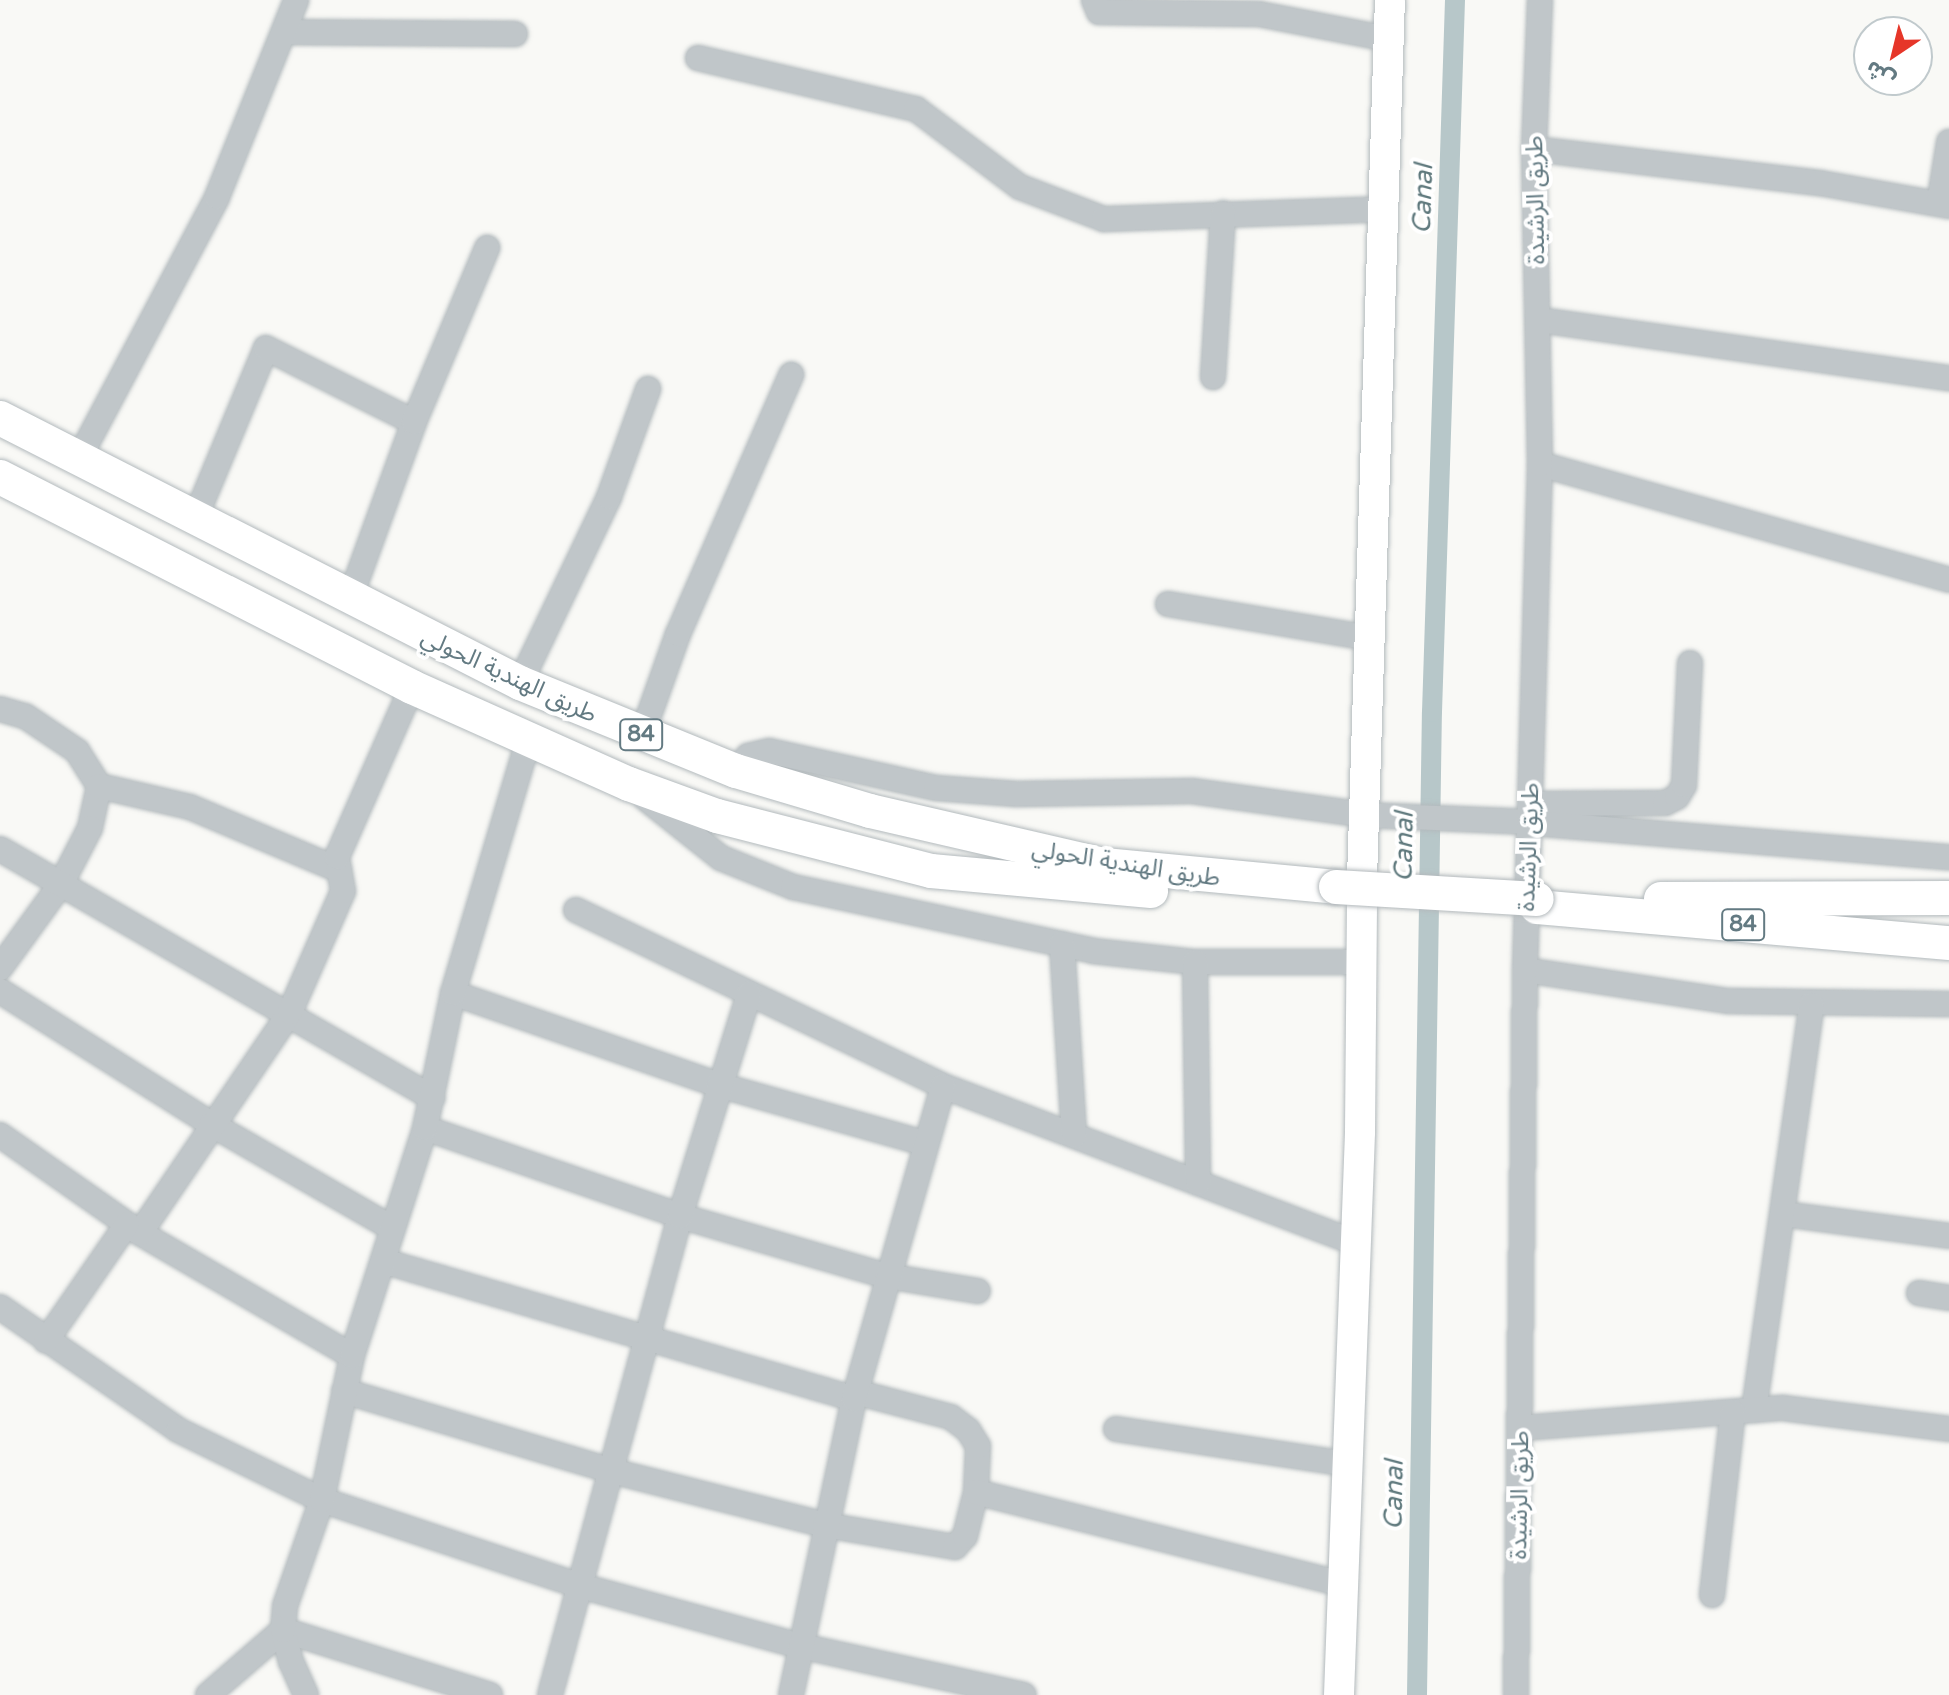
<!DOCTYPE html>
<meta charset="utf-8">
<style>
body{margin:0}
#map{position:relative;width:1949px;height:1695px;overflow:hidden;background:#f9f9f6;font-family:"Varela Round","Noto Sans Arabic",sans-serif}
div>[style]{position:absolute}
.canal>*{height:20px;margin:-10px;padding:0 10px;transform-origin:10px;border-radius:10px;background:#b7c7c9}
.roads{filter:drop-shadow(0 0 2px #b3babd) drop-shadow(0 0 2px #b3babd)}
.minor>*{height:24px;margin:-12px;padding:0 12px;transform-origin:12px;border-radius:12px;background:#c0c6c9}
.major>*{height:30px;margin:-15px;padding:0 15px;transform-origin:15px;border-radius:15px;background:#fff}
.highway>*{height:34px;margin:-17px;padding:0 17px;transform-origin:17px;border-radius:17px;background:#fff}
.bridges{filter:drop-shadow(0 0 2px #b3b9bc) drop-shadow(0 0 2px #b3b9bc)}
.highway-bridge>*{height:34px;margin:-17px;padding:0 17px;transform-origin:17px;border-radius:17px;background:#fff}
span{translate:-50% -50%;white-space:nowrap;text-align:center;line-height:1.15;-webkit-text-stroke:8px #fff;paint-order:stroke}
.shield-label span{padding:2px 6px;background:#fff;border:2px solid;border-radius:6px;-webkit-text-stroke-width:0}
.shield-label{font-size:22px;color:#637a82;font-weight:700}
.street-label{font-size:24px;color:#637a82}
.water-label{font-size:26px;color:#5e787c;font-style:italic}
.north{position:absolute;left:1853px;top:16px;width:80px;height:80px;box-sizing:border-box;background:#fff;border:2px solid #c1cacd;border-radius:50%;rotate:215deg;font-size:22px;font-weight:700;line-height:32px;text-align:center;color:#637a82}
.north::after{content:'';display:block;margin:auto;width:28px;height:36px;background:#e63629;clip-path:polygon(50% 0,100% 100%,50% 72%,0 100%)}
</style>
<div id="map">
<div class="canal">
<i style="left:1417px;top:1695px;width:983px;rotate:-89.13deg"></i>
<i style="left:1432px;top:712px;width:712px;rotate:-88.15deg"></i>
</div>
<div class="roads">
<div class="minor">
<i style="left:1094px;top:0;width:13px;rotate:67deg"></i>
<i style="left:1099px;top:12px;width:160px;rotate:0.7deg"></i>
<i style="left:1259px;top:14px;width:132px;rotate:10.9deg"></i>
<i style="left:285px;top:32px;width:230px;rotate:0.5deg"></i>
<i style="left:698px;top:58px;width:224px;rotate:13.2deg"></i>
<i style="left:916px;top:109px;width:130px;rotate:36.9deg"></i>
<i style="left:1020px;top:187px;width:90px;rotate:20.9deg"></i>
<i style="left:1104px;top:219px;width:280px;rotate:-2deg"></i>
<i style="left:1534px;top:149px;width:288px;rotate:6.8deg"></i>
<i style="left:1820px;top:183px;width:131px;rotate:10.1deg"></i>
<i style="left:1939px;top:204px;width:63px;rotate:-80.8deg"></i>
<i style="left:1540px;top:320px;width:413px;rotate:8.1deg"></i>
<i style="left:1213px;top:377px;width:164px;rotate:-86.5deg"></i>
<i style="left:78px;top:460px;width:297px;rotate:-62.1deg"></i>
<i style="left:217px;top:197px;width:212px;rotate:-68.1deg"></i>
<i style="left:1540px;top:464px;width:425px;rotate:15.8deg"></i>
<i style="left:194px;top:521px;width:187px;rotate:-67.4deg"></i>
<i style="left:266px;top:348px;width:165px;rotate:26.6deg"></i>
<i style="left:349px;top:601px;width:190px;rotate:-70deg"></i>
<i style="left:414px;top:422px;width:189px;rotate:-67.2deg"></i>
<i style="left:1168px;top:604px;width:205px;rotate:9.6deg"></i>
<i style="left:520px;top:683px;width:206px;rotate:-64.4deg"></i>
<i style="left:609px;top:497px;width:115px;rotate:-70.1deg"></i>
<i style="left:0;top:709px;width:26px;rotate:16deg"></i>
<i style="left:25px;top:716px;width:63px;rotate:33.9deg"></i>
<i style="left:77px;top:751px;width:41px;rotate:57.8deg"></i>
<i style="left:99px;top:786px;width:43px;rotate:102.1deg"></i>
<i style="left:90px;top:828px;width:63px;rotate:117.4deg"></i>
<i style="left:61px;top:884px;width:104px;rotate:126deg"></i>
<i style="left:642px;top:735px;width:107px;rotate:-70.4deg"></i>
<i style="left:678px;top:634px;width:283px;rotate:-66.4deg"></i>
<i style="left:736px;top:771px;width:19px;rotate:-51deg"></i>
<i style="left:748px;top:756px;width:22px;rotate:-13deg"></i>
<i style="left:769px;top:751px;width:171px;rotate:12.5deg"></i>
<i style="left:936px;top:788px;width:81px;rotate:4.2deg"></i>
<i style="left:1017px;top:794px;width:175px;rotate:-1deg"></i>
<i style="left:1192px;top:791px;width:174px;rotate:7.9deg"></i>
<i style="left:1364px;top:815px;width:167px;rotate:2.4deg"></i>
<i style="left:99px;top:786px;width:93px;rotate:13deg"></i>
<i style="left:190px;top:807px;width:162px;rotate:22.9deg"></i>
<i style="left:643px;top:796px;width:100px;rotate:38.5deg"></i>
<i style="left:721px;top:858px;width:78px;rotate:21.9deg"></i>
<i style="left:793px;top:887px;width:307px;rotate:12deg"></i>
<i style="left:1093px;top:951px;width:103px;rotate:6.2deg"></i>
<i style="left:1195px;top:962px;width:167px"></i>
<i style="left:1531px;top:804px;width:134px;rotate:-0.4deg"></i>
<i style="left:1665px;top:803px;width:13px;rotate:-27deg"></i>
<i style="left:1677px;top:797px;width:14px;rotate:-60deg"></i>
<i style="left:1684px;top:785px;width:122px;rotate:-87.2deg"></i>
<i style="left:1531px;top:823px;width:419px;rotate:4.7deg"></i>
<i style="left:0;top:849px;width:499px;rotate:29.9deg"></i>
<i style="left:576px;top:910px;width:407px;rotate:25.6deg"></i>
<i style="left:943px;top:1086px;width:442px;rotate:20.8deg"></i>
<i style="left:1062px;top:944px;width:192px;rotate:86.4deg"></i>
<i style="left:1195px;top:962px;width:221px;rotate:89.2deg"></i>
<i style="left:1525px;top:970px;width:205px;rotate:8.7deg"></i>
<i style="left:1728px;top:1001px;width:221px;rotate:0.8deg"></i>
<i style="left:0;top:991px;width:249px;rotate:32.2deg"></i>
<i style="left:211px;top:1124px;width:209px;rotate:29.9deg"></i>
<i style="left:453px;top:993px;width:281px;rotate:19.1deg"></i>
<i style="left:719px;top:1085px;width:213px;rotate:15.8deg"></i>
<i style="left:425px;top:1128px;width:270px;rotate:19deg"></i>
<i style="left:680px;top:1216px;width:216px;rotate:16.2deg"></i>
<i style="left:887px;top:1276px;width:92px;rotate:9.4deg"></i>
<i style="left:0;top:1135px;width:171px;rotate:35deg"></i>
<i style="left:140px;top:1233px;width:245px;rotate:30.1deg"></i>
<i style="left:1783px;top:1214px;width:167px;rotate:7.5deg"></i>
<i style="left:140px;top:1233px;width:267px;rotate:-55.8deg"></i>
<i style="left:290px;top:1012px;width:132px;rotate:-66.3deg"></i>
<i style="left:343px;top:891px;width:35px;rotate:-100deg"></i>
<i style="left:337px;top:857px;width:186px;rotate:-66.2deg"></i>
<i style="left:383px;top:1261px;width:491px;rotate:16.3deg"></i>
<i style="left:1919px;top:1293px;width:30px;rotate:9deg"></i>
<i style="left:0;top:1307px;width:216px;rotate:34.6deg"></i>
<i style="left:178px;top:1430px;width:160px;rotate:25.9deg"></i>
<i style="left:322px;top:1500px;width:273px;rotate:18.4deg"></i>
<i style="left:581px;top:1586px;width:228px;rotate:15.3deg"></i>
<i style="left:801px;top:1646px;width:228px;rotate:12.4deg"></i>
<i style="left:46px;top:1341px;width:142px;rotate:-55.3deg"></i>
<i style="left:344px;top:1391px;width:280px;rotate:16.6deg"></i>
<i style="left:612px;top:1471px;width:220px;rotate:14.2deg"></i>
<i style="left:825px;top:1525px;width:132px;rotate:9.6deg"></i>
<i style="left:955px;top:1547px;width:15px;rotate:-48deg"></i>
<i style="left:965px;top:1536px;width:45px;rotate:-76deg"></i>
<i style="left:976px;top:1492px;width:46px;rotate:-87.5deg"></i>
<i style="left:978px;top:1446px;width:19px;rotate:-122deg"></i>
<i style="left:968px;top:1430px;width:21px;rotate:-143deg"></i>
<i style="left:951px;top:1417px;width:98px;rotate:-165.3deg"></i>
<i style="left:1754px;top:1410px;width:409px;rotate:-81.9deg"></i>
<i style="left:1521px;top:1428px;width:263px;rotate:-4.4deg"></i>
<i style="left:1783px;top:1408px;width:167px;rotate:7.2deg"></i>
<i style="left:1116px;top:1429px;width:234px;rotate:8.6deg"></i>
<i style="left:976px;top:1492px;width:377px;rotate:14.1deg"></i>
<i style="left:1712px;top:1595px;width:184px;rotate:-83.5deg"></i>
<i style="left:283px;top:1630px;width:217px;rotate:17.4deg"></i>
<i style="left:208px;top:1695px;width:99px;rotate:-40.9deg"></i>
<i style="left:306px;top:1695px;width:36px;rotate:-114deg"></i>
<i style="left:291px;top:1662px;width:33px;rotate:-104deg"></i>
<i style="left:283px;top:1630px;width:24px;rotate:-85deg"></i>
<i style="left:285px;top:1606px;width:112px;rotate:-70.8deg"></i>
<i style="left:322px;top:1500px;width:147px;rotate:-78.2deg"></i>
<i style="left:352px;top:1356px;width:239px;rotate:-72.2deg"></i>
<i style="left:425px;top:1128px;width:138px;rotate:-78.3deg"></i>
<i style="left:453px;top:993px;width:263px;rotate:-73.4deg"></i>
<i style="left:550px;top:1695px;width:496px;rotate:-74.8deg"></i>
<i style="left:680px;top:1216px;width:232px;rotate:-72.7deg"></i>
<i style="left:791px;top:1695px;width:303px;rotate:-78deg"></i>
<i style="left:854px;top:1399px;width:325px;rotate:-74.1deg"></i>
<i style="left:1516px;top:1695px;width:725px;rotate:-89.29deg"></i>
<i style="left:1525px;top:970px;width:506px;rotate:-88.3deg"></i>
<i style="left:1540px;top:464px;width:315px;rotate:-91.1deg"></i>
<i style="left:1534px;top:149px;width:149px;rotate:-87.7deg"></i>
</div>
<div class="major">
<i style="left:1339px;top:1695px;width:563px;rotate:-87.86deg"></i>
<i style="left:1360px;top:1132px;width:253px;rotate:-89.5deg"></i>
<i style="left:1362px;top:879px;width:879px;rotate:-88.18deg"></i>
</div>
<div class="highway">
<i style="left:0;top:418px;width:584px;rotate:27deg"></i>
<i style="left:520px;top:683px;width:233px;rotate:22.2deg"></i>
<i style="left:736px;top:771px;width:140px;rotate:16.6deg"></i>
<i style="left:870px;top:811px;width:240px;rotate:13deg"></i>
<i style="left:1104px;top:865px;width:233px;rotate:5.4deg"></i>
<i style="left:0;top:477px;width:462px;rotate:27deg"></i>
<i style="left:412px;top:687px;width:238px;rotate:24.1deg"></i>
<i style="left:629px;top:784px;width:94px;rotate:20deg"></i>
<i style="left:717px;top:816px;width:221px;rotate:14.4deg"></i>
<i style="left:931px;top:871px;width:221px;rotate:5.2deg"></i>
<i style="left:1661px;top:899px;width:288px;rotate:-0.2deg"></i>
<i style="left:1537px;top:907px;width:414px;rotate:5deg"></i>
</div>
</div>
<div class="bridges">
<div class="highway-bridge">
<i style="left:1336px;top:887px;width:201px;rotate:3.4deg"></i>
</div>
</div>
<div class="shield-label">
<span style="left:641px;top:735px">84</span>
<span style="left:1743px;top:925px">84</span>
</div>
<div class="street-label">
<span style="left:1536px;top:200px;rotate:-91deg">طريق الرشيدة</span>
<span style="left:509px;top:676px;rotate:25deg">طريق الهندية الحولي</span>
<span style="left:1529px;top:847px;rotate:-88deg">طريق الرشيدة</span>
<span style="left:1126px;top:864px;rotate:9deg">طريق الهندية الحولي</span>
<span style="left:1520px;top:1495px;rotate:-89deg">طريق الرشيدة</span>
</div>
<div class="water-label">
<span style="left:1423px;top:199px;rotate:-88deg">Canal</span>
<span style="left:1404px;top:847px;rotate:-89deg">Canal</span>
<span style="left:1394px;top:1495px;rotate:-89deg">Canal</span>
</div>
<div class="north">ش</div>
</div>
